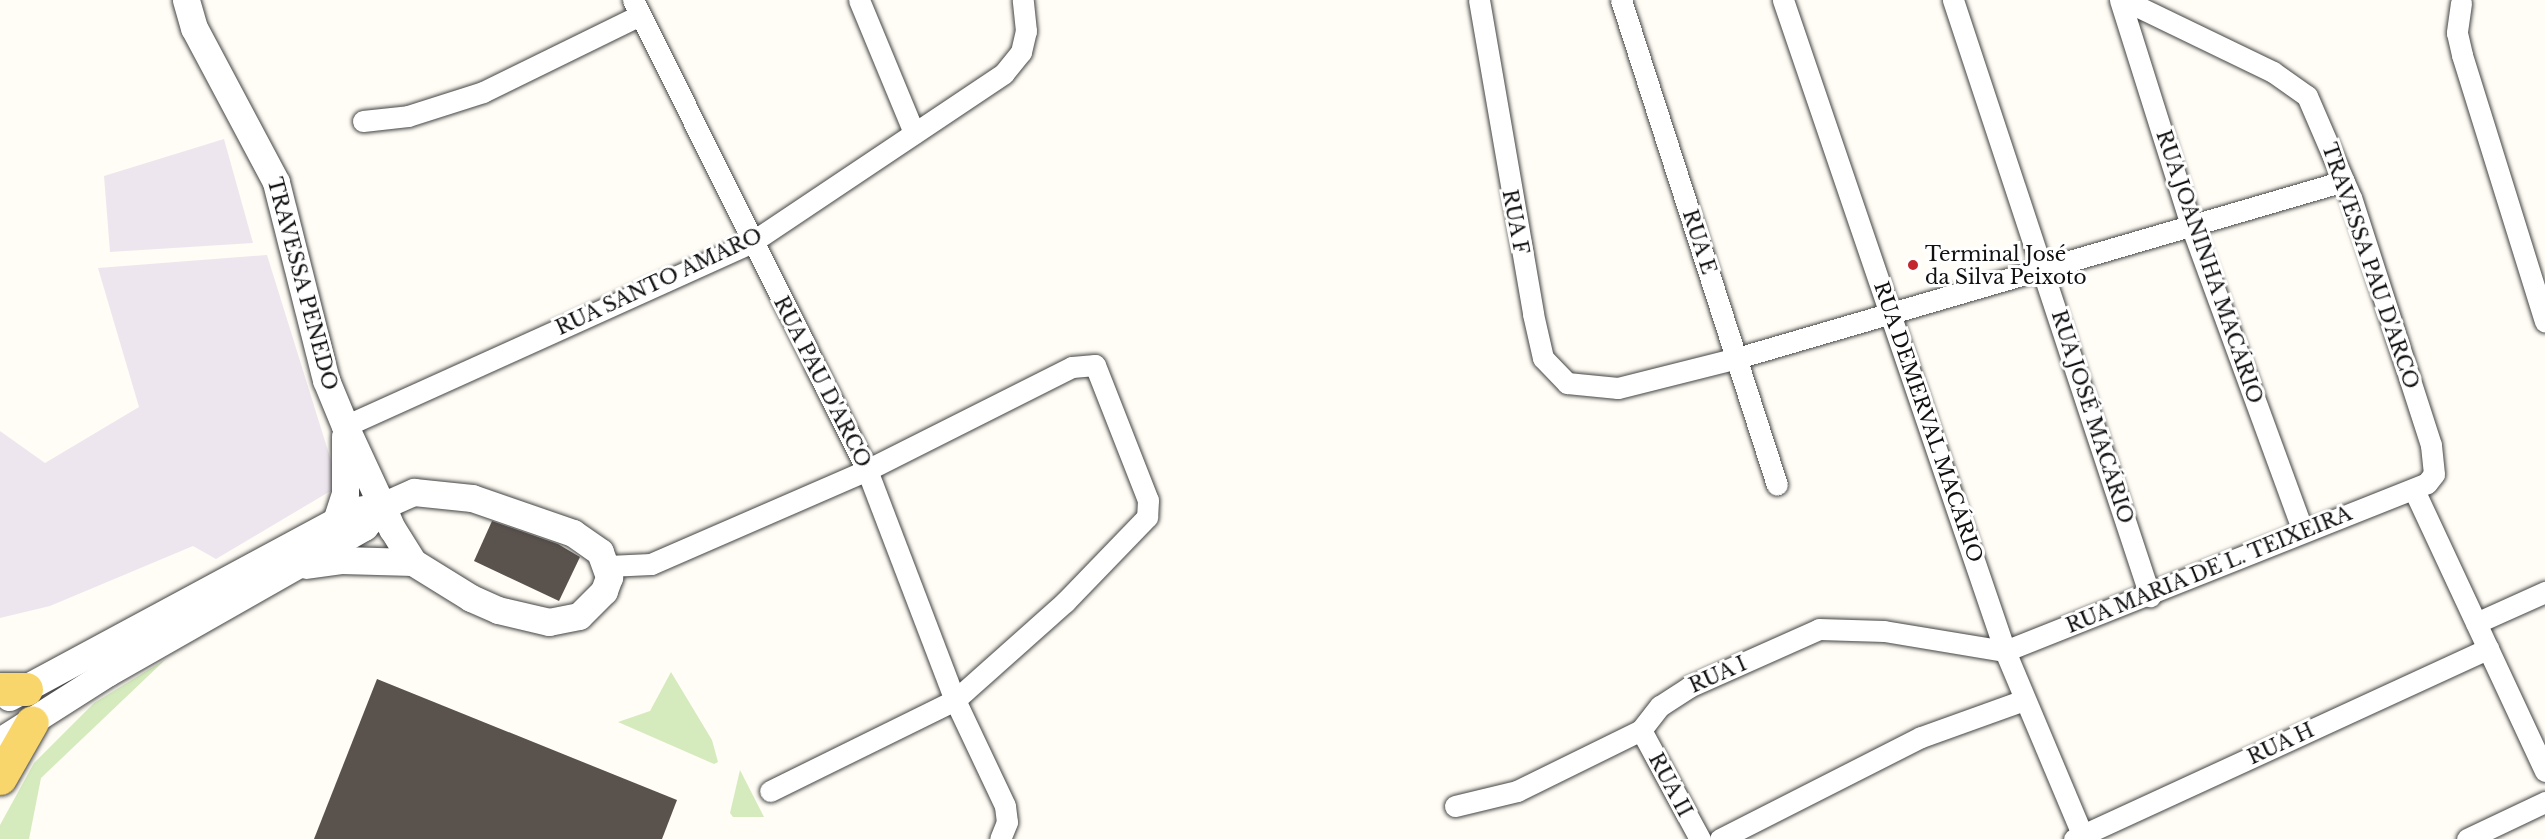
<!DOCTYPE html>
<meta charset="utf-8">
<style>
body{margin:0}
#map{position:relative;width:2545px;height:839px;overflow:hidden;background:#fffdf5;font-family:"Libre Baskerville",serif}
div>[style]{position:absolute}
.industrial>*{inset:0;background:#eee6ef}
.green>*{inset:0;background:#d5ebbd}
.building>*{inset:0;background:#5a524d}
.roads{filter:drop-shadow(0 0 2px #444) drop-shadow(0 0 2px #444)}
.minor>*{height:21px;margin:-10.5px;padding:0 10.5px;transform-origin:10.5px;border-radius:10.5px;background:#fff}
.tertiary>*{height:27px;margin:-13.5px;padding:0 13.5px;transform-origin:13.5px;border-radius:13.5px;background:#fff}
.primary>*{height:33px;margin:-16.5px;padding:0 16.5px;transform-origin:16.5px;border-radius:16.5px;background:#f9d66b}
.dots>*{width:16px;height:16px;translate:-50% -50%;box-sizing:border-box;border:3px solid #fff;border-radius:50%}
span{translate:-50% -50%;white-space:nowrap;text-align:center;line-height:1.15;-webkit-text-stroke:6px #fff;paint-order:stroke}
.street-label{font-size:20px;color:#111}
.poi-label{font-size:20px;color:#111}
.left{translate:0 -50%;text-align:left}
</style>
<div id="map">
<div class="industrial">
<i style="clip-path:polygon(224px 139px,253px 243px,110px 252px,104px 176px)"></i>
<i style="clip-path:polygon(267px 255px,339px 486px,216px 559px,193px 546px,50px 606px,0 618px,0 431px,45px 463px,139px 407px,98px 268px)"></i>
</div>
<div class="green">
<i style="clip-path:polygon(166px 659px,41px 778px,29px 839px,0 839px,0 825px,34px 763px,94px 703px)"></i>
<i style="clip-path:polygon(671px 672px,712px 740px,718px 762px,714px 764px,618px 722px,650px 711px)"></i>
<i style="clip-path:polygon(740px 770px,764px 817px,733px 817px,730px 813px)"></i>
</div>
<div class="building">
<i style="clip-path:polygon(492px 521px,558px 544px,580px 557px,559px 601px,474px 561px)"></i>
<i style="clip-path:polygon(377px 679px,677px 800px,662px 839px,314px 839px)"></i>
</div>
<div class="roads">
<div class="minor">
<i style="left:633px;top:0;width:525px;rotate:63.53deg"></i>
<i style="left:867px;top:470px;width:246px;rotate:69.1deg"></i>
<i style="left:955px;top:700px;width:117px;rotate:64.7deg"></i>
<i style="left:1005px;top:806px;width:16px;rotate:83deg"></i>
<i style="left:1007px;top:822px;width:18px;rotate:112deg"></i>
<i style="left:859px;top:0;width:144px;rotate:67.5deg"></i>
<i style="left:1479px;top:0;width:319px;rotate:80.2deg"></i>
<i style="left:1533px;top:314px;width:45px;rotate:77.2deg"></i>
<i style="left:1543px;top:358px;width:35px;rotate:46deg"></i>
<i style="left:1567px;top:383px;width:51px;rotate:5.6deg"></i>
<i style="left:1618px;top:388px;width:123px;rotate:-14.1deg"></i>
<i style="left:1737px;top:358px;width:632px;rotate:-16.26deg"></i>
<i style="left:1621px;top:0;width:509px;rotate:72.17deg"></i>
<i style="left:1783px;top:0;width:688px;rotate:71.17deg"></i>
<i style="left:2005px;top:651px;width:204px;rotate:67.2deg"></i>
<i style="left:1953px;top:0;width:628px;rotate:71.71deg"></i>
<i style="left:2120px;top:0;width:239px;rotate:72.5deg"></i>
<i style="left:2192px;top:228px;width:323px;rotate:69.9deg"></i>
<i style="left:2461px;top:3px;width:30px;rotate:98deg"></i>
<i style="left:2457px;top:33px;width:23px;rotate:77deg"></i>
<i style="left:2462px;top:55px;width:279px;rotate:72.7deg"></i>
<i style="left:363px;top:121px;width:45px;rotate:-6.3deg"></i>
<i style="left:408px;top:116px;width:79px;rotate:-17.7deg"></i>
<i style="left:483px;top:92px;width:175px;rotate:-26.1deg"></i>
<i style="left:345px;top:426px;width:447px;rotate:-24.3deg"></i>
<i style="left:752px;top:242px;width:303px;rotate:-33.8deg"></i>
<i style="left:1004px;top:73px;width:27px;rotate:-51deg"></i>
<i style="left:1021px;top:52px;width:22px;rotate:-77deg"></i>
<i style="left:1026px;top:31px;width:31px;rotate:-96deg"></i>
<i style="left:2414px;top:490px;width:310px;rotate:65deg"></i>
<i style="left:608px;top:566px;width:43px;rotate:-2.7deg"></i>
<i style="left:651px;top:564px;width:236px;rotate:-23.5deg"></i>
<i style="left:867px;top:470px;width:229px;rotate:-26.7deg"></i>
<i style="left:1072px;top:367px;width:23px;rotate:-5deg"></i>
<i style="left:1095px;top:365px;width:145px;rotate:68.6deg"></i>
<i style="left:1148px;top:500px;width:17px;rotate:93deg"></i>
<i style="left:1147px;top:517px;width:118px;rotate:134deg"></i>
<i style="left:1065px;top:602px;width:147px;rotate:138.3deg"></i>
<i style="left:955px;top:700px;width:206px;rotate:153.8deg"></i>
<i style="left:2476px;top:623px;width:76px;rotate:-24.2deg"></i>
<i style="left:1641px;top:730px;width:124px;rotate:61.6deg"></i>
<i style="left:1455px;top:806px;width:64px;rotate:-13.6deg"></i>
<i style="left:1517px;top:791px;width:138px;rotate:-26.2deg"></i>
<i style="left:1641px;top:730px;width:31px;rotate:-52deg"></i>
<i style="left:1660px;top:706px;width:35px;rotate:-33deg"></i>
<i style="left:1689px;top:687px;width:142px;rotate:-24deg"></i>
<i style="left:1819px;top:629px;width:65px;rotate:1.8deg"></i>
<i style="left:1884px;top:631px;width:123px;rotate:9.4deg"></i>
<i style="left:2005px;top:651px;width:454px;rotate:-21.7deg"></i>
<i style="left:2427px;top:483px;width:11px;rotate:-52deg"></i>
<i style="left:2434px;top:474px;width:29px;rotate:-96deg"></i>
<i style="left:2431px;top:445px;width:260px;rotate:-107.9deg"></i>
<i style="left:2351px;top:198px;width:111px;rotate:-113.3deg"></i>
<i style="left:2307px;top:96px;width:42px;rotate:-144.8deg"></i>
<i style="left:2273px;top:72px;width:165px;rotate:-154.2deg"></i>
<i style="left:1720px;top:839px;width:225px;rotate:-26.9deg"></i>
<i style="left:1921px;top:737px;width:109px;rotate:-19.8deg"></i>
<i style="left:2074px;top:839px;width:456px;rotate:-24.7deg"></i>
<i style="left:2467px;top:839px;width:86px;rotate:-25.4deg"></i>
</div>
<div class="tertiary">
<i style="left:336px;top:521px;width:28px;rotate:-72deg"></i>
<i style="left:345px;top:494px;width:58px;rotate:-90deg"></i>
<i style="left:306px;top:565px;width:35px;rotate:-8deg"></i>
<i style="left:341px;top:560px;width:72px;rotate:1.6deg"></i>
<i style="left:9px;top:697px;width:371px;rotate:-28.3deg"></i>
<i style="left:336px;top:521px;width:24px;rotate:-28deg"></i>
<i style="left:357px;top:510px;width:25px;rotate:-9deg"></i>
<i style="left:382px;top:506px;width:35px;rotate:-24deg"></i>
<i style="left:414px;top:492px;width:58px;rotate:5.9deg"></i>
<i style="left:472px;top:498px;width:107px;rotate:19.1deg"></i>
<i style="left:573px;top:533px;width:33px;rotate:35deg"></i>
<i style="left:600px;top:552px;width:27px;rotate:70deg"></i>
<i style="left:609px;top:577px;width:15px;rotate:110deg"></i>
<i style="left:604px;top:591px;width:35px;rotate:135deg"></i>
<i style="left:579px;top:616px;width:31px;rotate:169deg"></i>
<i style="left:549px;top:622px;width:52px;rotate:-166.8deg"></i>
<i style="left:498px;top:610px;width:30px;rotate:-156deg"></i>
<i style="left:471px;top:598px;width:68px;rotate:-148.2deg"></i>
<i style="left:413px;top:562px;width:39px;rotate:-122deg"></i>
<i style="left:392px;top:529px;width:25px;rotate:-113deg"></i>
<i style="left:382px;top:506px;width:88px;rotate:-114.8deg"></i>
<i style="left:345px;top:426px;width:50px;rotate:-112.4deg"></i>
<i style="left:326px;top:380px;width:204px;rotate:-104.2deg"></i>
<i style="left:276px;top:182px;width:174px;rotate:-118deg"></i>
<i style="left:194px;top:28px;width:29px;rotate:-106deg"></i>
<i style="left:0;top:741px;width:127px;rotate:-32.4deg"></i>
<i style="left:107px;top:673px;width:296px;rotate:-29.6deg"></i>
<i style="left:364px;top:527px;width:15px;rotate:-48deg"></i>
</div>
<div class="primary">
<i style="left:0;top:689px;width:26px"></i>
<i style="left:0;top:778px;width:64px;rotate:-60.3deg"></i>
</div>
</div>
<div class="dots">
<i style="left:1913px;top:265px;background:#c4262e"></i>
</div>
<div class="street-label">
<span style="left:1515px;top:222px;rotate:79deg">RUA F</span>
<span style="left:1699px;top:242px;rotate:72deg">RUA E</span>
<span style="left:2370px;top:266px;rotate:71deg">TRAVESSA PAU D'ARCO</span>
<span style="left:2209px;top:267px;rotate:71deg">RUA JOANINHA MACÁRIO</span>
<span style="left:659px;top:282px;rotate:-25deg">RUA SANTO AMARO</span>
<span style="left:302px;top:284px;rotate:75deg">TRAVESSA PENEDO</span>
<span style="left:822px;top:382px;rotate:63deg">RUA PAU D'ARCO</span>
<span style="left:2092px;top:417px;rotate:72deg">RUA JOSÉ MACÁRIO</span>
<span style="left:1928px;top:422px;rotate:71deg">RUA DEMERVAL MACÁRIO</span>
<span style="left:2209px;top:570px;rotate:-22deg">RUA MARIA DE L. TEIXEIRA</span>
<span style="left:1718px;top:675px;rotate:-24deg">RUA I</span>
<span style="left:2281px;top:744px;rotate:-25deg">RUA H</span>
<span style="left:1670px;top:785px;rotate:62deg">RUA II</span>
</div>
<div class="poi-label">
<span class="left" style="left:1925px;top:266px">Terminal José<br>da Silva Peixoto</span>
</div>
</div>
